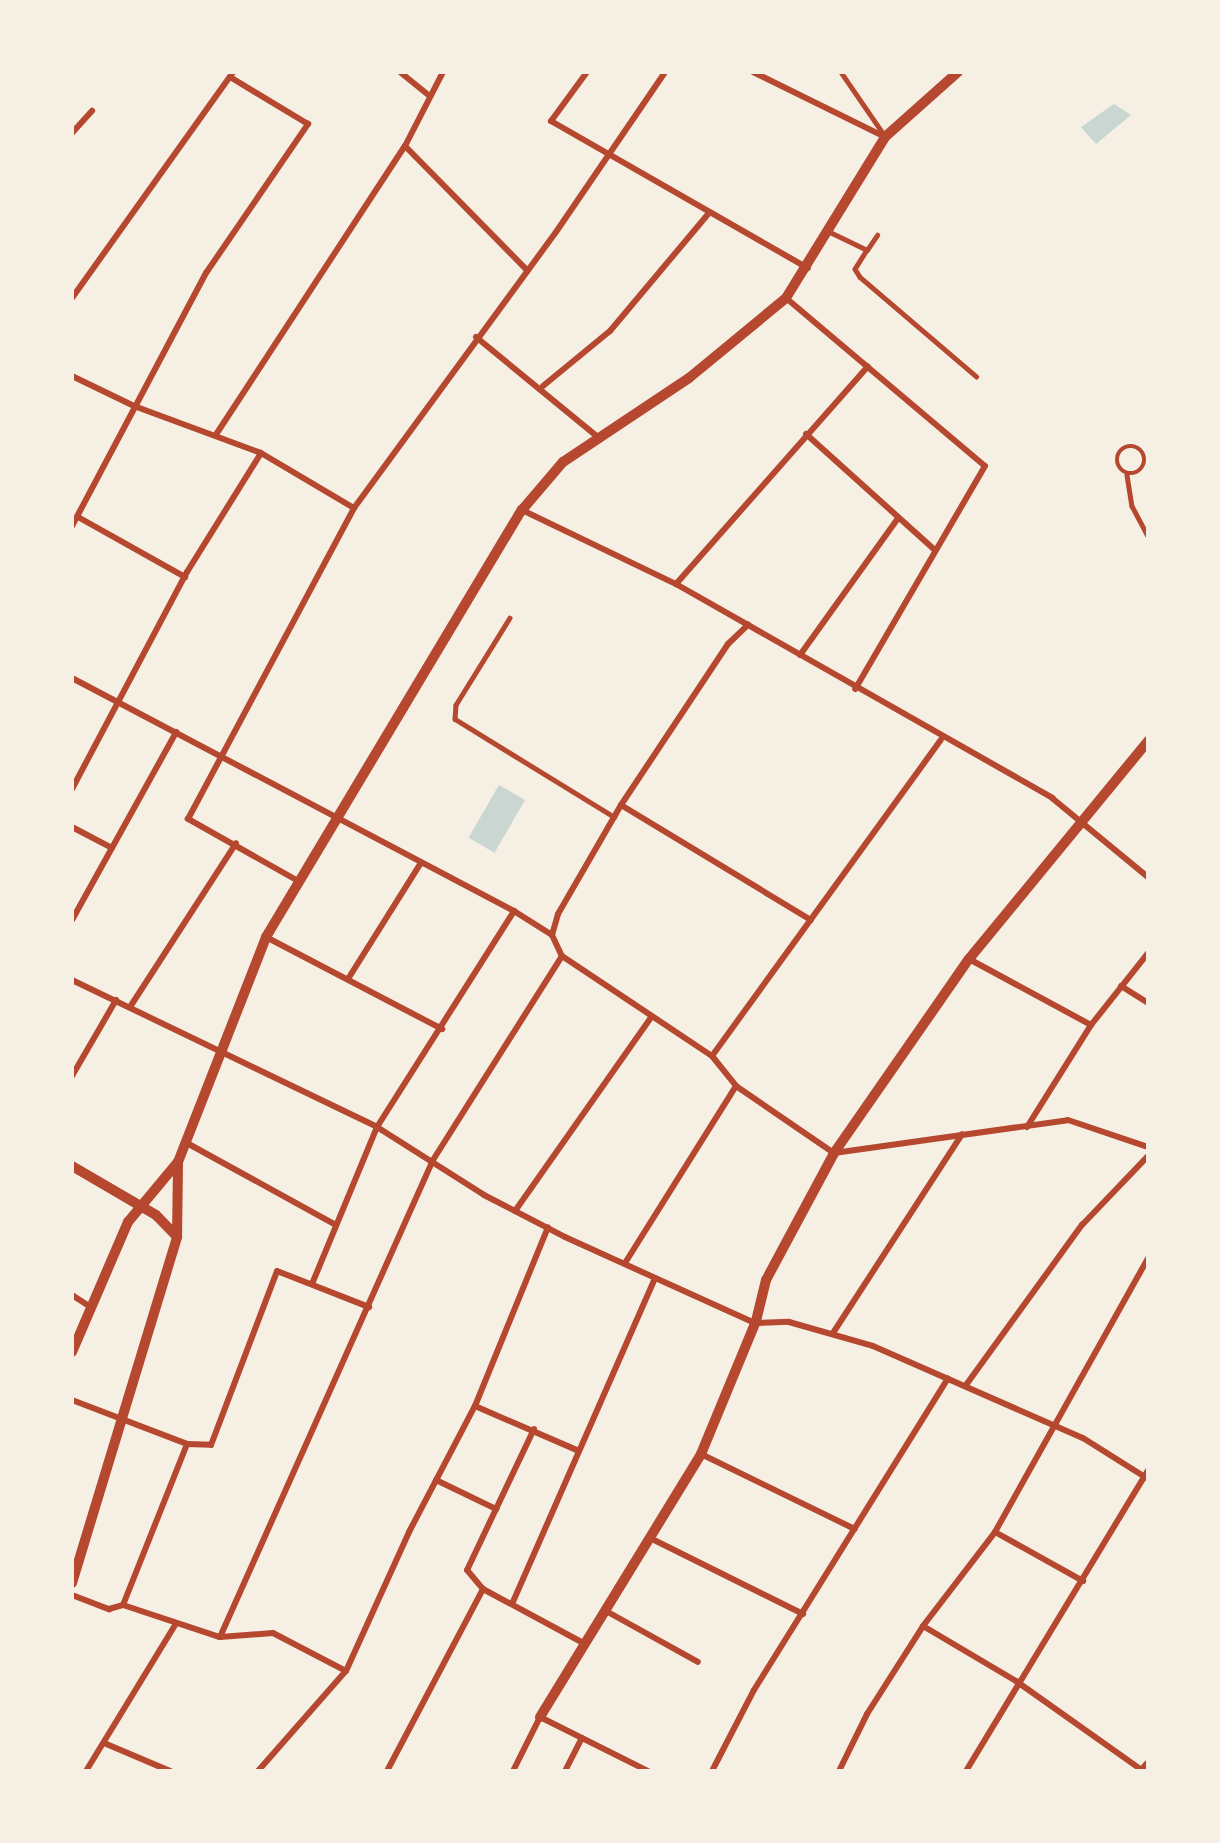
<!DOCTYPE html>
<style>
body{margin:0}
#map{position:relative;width:1220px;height:1843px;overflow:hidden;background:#f6efe4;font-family:Ubuntu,sans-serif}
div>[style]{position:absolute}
.water>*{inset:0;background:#c9d6d2;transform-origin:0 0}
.service>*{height:4.5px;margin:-2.25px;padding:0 2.25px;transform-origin:2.25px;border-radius:2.25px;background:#b5482f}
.service>.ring{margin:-2.25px;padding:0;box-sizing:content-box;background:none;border:4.5px solid #b5482f;border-radius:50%}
.minor>*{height:6px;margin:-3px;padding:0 3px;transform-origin:3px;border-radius:3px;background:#b5482f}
.tertiary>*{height:10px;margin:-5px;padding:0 5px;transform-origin:5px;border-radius:5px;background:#b5482f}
span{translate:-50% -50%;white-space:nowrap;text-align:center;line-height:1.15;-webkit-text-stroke:6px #f6efe4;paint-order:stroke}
.frame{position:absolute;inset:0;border:74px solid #f6efe4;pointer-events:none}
</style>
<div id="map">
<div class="water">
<i style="clip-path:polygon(1114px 104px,1131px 115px,1096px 144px,1081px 127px)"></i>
<i style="left:499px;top:785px;width:30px;height:61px;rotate:30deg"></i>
</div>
<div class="service">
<i style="left:841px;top:72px;width:78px;rotate:55.5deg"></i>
<i style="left:830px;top:232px;width:41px;rotate:25.9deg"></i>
<i style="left:867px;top:250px;width:22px;rotate:122deg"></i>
<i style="left:855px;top:269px;width:9px;rotate:58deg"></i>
<i style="left:860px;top:277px;width:153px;rotate:40.5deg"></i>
<i style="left:867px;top:250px;width:18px;rotate:-56deg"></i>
<i class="ring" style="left:1117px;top:446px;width:23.5px;height:23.5px"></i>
<i style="left:1127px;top:475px;width:31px;rotate:81deg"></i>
<i style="left:1132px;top:506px;width:34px;rotate:62deg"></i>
<i style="left:510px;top:618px;width:102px;rotate:121.8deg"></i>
<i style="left:456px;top:705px;width:14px;rotate:94deg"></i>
<i style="left:455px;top:719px;width:187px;rotate:31.6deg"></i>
</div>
<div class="minor">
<i style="left:400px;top:72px;width:35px;rotate:39deg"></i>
<i style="left:587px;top:72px;width:61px;rotate:126.3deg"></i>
<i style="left:551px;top:121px;width:296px;rotate:29.8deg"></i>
<i style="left:753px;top:72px;width:147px;rotate:26.2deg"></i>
<i style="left:72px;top:133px;width:30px;rotate:-48deg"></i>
<i style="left:405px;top:146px;width:175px;rotate:45.5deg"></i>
<i style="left:72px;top:298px;width:277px;rotate:-54.5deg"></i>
<i style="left:786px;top:298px;width:260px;rotate:40.2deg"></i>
<i style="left:985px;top:466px;width:258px;rotate:120.2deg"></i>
<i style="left:476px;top:337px;width:161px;rotate:39.4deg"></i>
<i style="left:72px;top:376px;width:69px;rotate:25.8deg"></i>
<i style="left:134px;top:406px;width:135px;rotate:20.3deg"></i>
<i style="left:261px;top:453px;width:108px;rotate:30.6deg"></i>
<i style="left:543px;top:386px;width:87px;rotate:-39.4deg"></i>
<i style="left:610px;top:331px;width:155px;rotate:-50deg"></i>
<i style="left:217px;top:433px;width:343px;rotate:-56.8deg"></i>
<i style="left:405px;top:146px;width:83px;rotate:-62.8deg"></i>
<i style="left:806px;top:434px;width:173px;rotate:42deg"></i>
<i style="left:522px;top:510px;width:171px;rotate:25.7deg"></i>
<i style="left:676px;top:584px;width:433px;rotate:29.6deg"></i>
<i style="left:1052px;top:798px;width:124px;rotate:39.5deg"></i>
<i style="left:78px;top:517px;width:123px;rotate:29.3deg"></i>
<i style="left:72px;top:526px;width:286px;rotate:-62.1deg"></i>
<i style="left:206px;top:273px;width:181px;rotate:-55.6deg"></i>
<i style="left:308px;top:124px;width:91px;rotate:-148.9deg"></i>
<i style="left:676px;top:584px;width:290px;rotate:-48.6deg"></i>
<i style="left:800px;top:655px;width:168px;rotate:-54.4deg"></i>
<i style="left:72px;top:678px;width:500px;rotate:27.8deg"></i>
<i style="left:514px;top:911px;width:45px;rotate:32.3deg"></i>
<i style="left:552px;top:935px;width:23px;rotate:65deg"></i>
<i style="left:562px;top:956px;width:180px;rotate:33.7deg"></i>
<i style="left:712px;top:1056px;width:38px;rotate:51deg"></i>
<i style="left:736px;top:1086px;width:119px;rotate:34.4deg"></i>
<i style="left:834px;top:1153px;width:236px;rotate:-8deg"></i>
<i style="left:1068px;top:1120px;width:84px;rotate:18.6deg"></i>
<i style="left:72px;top:789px;width:246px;rotate:-62.1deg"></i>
<i style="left:187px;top:572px;width:140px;rotate:-58.1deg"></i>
<i style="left:621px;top:805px;width:222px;rotate:31.2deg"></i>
<i style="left:72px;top:827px;width:45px;rotate:27.7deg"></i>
<i style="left:300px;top:882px;width:129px;rotate:-150.6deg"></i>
<i style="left:188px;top:819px;width:353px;rotate:-61.9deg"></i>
<i style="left:354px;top:508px;width:342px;rotate:-53.8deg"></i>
<i style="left:556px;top:232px;width:194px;rotate:-55.7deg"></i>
<i style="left:72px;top:920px;width:215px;rotate:-61deg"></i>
<i style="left:552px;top:935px;width:22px;rotate:-74deg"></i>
<i style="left:558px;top:914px;width:126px;rotate:-60deg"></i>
<i style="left:621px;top:805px;width:193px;rotate:-56.4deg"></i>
<i style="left:728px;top:644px;width:28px;rotate:-44deg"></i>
<i style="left:266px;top:937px;width:199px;rotate:27.6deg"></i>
<i style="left:969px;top:959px;width:139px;rotate:28.4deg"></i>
<i style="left:348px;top:979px;width:136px;rotate:-57.9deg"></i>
<i style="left:72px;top:980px;width:339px;rotate:25.7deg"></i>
<i style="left:377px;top:1127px;width:127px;rotate:32.4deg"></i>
<i style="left:484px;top:1195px;width:91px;rotate:27.4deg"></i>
<i style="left:565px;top:1237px;width:209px;rotate:24.4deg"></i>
<i style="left:755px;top:1323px;width:34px;rotate:-2deg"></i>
<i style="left:789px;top:1322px;width:87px;rotate:15.9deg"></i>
<i style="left:873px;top:1346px;width:229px;rotate:23.7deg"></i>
<i style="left:1083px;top:1438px;width:77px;rotate:32.2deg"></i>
<i style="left:1121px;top:986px;width:32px;rotate:32deg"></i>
<i style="left:130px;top:1007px;width:195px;rotate:-57.1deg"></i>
<i style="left:712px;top:1056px;width:390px;rotate:-54.1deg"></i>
<i style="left:72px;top:1076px;width:88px;rotate:-59.9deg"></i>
<i style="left:1027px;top:1127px;width:120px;rotate:-57.9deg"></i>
<i style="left:1091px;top:1025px;width:92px;rotate:-51.6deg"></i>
<i style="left:185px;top:1142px;width:172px;rotate:28.8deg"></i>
<i style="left:515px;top:1211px;width:238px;rotate:-54.9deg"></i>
<i style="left:625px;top:1263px;width:209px;rotate:-57.9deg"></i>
<i style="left:312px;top:1284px;width:170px;rotate:-67.5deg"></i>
<i style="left:377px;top:1127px;width:256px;rotate:-57.6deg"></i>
<i style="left:72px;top:1295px;width:24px;rotate:33deg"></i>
<i style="left:833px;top:1333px;width:237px;rotate:-57deg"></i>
<i style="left:966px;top:1385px;width:198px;rotate:-54.1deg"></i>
<i style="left:1082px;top:1225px;width:95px;rotate:-46.3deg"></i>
<i style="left:72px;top:1400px;width:123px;rotate:20.9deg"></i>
<i style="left:187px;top:1444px;width:24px;rotate:2deg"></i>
<i style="left:211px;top:1445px;width:186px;rotate:-69.2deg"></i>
<i style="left:277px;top:1271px;width:99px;rotate:21.4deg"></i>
<i style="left:475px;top:1406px;width:113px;rotate:23.4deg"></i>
<i style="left:534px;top:1429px;width:156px;rotate:115.4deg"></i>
<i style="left:467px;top:1570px;width:25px;rotate:50deg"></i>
<i style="left:483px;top:1589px;width:116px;rotate:28.3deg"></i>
<i style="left:701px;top:1454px;width:171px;rotate:26deg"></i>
<i style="left:436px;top:1480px;width:67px;rotate:25.8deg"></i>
<i style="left:995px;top:1532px;width:101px;rotate:29.1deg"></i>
<i style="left:650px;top:1538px;width:171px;rotate:26.4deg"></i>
<i style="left:72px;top:1595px;width:40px;rotate:21deg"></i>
<i style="left:109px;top:1609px;width:15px;rotate:-16deg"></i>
<i style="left:123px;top:1605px;width:102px;rotate:18.3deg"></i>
<i style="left:220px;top:1637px;width:53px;rotate:-4.3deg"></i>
<i style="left:273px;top:1633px;width:82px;rotate:27.5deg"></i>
<i style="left:512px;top:1604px;width:356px;rotate:-66.3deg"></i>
<i style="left:123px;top:1605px;width:173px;rotate:-68.3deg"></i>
<i style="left:606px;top:1611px;width:105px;rotate:29deg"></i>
<i style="left:923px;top:1626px;width:108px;rotate:30.6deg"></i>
<i style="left:1016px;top:1681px;width:156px;rotate:35.3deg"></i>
<i style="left:220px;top:1637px;width:522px;rotate:-65.94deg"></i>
<i style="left:433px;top:1160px;width:241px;rotate:-57.7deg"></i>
<i style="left:104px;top:1743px;width:72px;rotate:23deg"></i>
<i style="left:86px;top:1771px;width:171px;rotate:-58.6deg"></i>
<i style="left:258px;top:1771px;width:133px;rotate:-48.7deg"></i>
<i style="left:346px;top:1671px;width:153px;rotate:-65.6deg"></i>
<i style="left:409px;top:1532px;width:142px;rotate:-62.4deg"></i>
<i style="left:475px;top:1406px;width:193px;rotate:-67.8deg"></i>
<i style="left:387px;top:1771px;width:206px;rotate:-62.2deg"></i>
<i style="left:513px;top:1771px;width:60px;rotate:-63.4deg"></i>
<i style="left:540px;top:1717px;width:121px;rotate:26.6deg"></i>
<i style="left:565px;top:1771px;width:37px;rotate:-63deg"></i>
<i style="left:712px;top:1771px;width:91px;rotate:-62.6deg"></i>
<i style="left:754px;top:1690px;width:367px;rotate:-58.1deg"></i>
<i style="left:839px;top:1771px;width:64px;rotate:-63.8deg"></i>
<i style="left:867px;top:1714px;width:104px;rotate:-57.5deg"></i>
<i style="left:923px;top:1626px;width:118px;rotate:-52.5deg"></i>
<i style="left:995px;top:1532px;width:314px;rotate:-60.8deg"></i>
<i style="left:966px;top:1771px;width:352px;rotate:-58.8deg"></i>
</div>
<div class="tertiary">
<i style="left:72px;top:1166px;width:97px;rotate:30.3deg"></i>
<i style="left:156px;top:1215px;width:30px;rotate:46deg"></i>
<i style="left:72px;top:1352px;width:142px;rotate:-66.7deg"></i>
<i style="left:128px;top:1222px;width:78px;rotate:-50.2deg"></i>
<i style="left:178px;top:1162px;width:242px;rotate:-68.6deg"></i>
<i style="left:266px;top:937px;width:498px;rotate:-59.1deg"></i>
<i style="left:522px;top:510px;width:63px;rotate:-49.5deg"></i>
<i style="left:563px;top:462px;width:151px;rotate:-33.7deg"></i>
<i style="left:689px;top:378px;width:126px;rotate:-39.5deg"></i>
<i style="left:786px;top:298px;width:189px;rotate:-58.4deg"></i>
<i style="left:885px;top:137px;width:98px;rotate:-41.7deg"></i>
<i style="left:72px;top:1583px;width:362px;rotate:-73.1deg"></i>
<i style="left:177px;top:1237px;width:75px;rotate:-89.2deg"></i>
<i style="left:540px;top:1717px;width:308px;rotate:-58.5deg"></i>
<i style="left:701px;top:1454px;width:144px;rotate:-67.5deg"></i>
<i style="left:756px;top:1321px;width:42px;rotate:-76.3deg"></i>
<i style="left:766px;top:1280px;width:144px;rotate:-61.8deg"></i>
<i style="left:834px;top:1153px;width:236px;rotate:-55.2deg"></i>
<i style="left:969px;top:959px;width:282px;rotate:-50.6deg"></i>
<i style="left:1143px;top:1771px;width:8px;rotate:-50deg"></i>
</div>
<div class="frame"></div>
</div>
